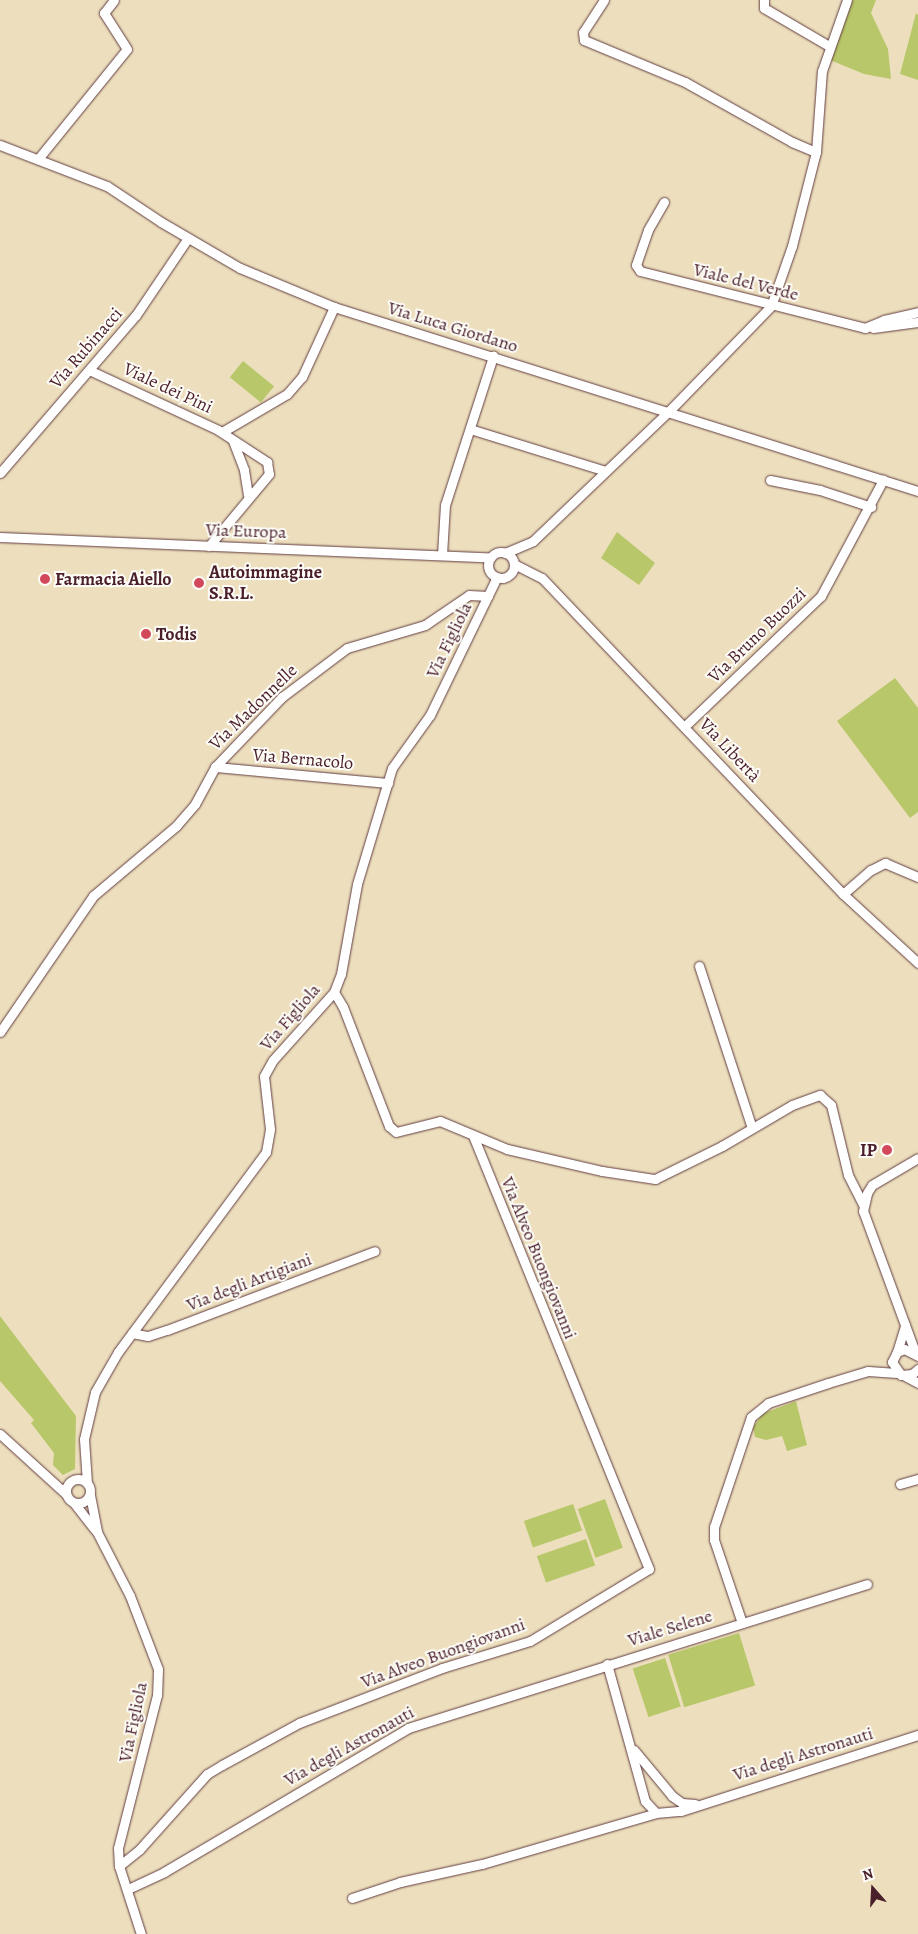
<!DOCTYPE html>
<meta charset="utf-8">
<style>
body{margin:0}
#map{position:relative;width:918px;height:1934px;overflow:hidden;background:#eddfbd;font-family:Alegreya,serif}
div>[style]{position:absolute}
.green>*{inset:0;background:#b8c76a;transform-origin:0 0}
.roads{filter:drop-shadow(0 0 1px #623c41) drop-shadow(0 0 1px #623c41)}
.minor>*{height:9px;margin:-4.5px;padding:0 4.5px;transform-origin:4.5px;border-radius:4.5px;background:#fff}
.minor>.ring{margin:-4.5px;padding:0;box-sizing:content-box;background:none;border:9px solid #fff;border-radius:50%}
.dots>*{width:14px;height:14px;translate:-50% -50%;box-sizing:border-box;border:2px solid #fdfcf7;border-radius:50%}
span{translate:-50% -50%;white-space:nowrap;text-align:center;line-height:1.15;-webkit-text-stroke:4px #fdfcf7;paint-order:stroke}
.street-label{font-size:18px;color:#4a1f2b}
.poi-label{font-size:18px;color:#4a1f2b;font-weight:700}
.left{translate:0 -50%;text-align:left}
.right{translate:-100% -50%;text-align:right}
.north{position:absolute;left:848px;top:1864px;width:50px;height:50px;-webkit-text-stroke:4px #fdfcf7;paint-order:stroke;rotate:341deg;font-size:14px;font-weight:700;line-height:20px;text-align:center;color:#4a1f2b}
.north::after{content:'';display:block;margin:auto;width:18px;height:22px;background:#4a1f2b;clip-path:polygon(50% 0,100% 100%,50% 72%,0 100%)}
</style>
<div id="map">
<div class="green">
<i style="clip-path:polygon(851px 0,876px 0,871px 13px,888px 49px,891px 79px,864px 74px,830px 60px)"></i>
<i style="clip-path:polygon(916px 13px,918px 15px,918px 80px,900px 74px)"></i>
<i style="left:243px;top:361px;width:40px;height:21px;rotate:39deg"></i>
<i style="clip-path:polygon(617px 532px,655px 563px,639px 585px,601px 558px)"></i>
<i style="clip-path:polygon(895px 678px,918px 708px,918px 812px,910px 818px,837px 721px)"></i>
<i style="clip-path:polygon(0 1316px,76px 1416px,75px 1469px,63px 1475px,53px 1465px,54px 1453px,31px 1423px,34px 1420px,0 1381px)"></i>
<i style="clip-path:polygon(796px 1401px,807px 1445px,787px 1451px,782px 1436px,766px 1440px,755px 1437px,753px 1428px,762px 1414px)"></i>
<i style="left:605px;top:1499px;width:52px;height:29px;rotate:70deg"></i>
<i style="left:573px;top:1504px;width:28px;height:52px;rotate:71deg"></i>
<i style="left:586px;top:1539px;width:28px;height:52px;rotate:71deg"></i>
<i style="left:739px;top:1633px;width:55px;height:74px;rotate:73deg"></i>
<i style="left:665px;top:1658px;width:51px;height:34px;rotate:72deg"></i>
</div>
<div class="roads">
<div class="minor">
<i style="left:604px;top:0;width:38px;rotate:123deg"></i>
<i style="left:583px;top:32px;width:8px;rotate:83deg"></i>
<i style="left:584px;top:40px;width:109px;rotate:22.6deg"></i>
<i style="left:685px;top:82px;width:123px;rotate:29.3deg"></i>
<i style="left:792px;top:142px;width:26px;rotate:23deg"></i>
<i style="left:764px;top:0;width:8px;rotate:90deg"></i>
<i style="left:764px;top:8px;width:75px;rotate:30.3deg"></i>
<i style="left:0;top:145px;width:115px;rotate:21deg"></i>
<i style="left:107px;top:186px;width:65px;rotate:33.7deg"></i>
<i style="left:161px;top:222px;width:91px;rotate:30.2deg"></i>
<i style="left:240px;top:268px;width:102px;rotate:22.5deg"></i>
<i style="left:334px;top:307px;width:612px;rotate:17.49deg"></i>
<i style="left:38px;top:159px;width:141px;rotate:-51deg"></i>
<i style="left:127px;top:49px;width:43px;rotate:-122.6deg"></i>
<i style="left:104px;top:13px;width:16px;rotate:-52deg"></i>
<i style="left:664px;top:202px;width:32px;rotate:120deg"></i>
<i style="left:648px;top:230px;width:37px;rotate:109deg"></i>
<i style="left:636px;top:265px;width:7px;rotate:56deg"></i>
<i style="left:640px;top:271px;width:232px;rotate:14.2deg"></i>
<i style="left:865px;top:328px;width:21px;rotate:-23deg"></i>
<i style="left:884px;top:320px;width:35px;rotate:-13deg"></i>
<i style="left:873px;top:328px;width:45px;rotate:-7.6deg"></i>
<i style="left:89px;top:370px;width:142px;rotate:24.9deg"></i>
<i style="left:218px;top:430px;width:59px;rotate:33.1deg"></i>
<i style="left:267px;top:462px;width:12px;rotate:81deg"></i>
<i style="left:269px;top:474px;width:94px;rotate:129.8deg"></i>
<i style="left:470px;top:429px;width:142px;rotate:17.2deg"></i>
<i style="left:222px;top:432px;width:75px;rotate:-30.3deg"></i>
<i style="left:287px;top:394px;width:23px;rotate:-49deg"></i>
<i style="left:302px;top:377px;width:77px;rotate:-65.4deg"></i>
<i style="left:233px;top:441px;width:31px;rotate:69deg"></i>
<i style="left:244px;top:470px;width:25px;rotate:81deg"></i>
<i style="left:0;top:473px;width:208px;rotate:-49.3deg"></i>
<i style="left:136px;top:315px;width:93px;rotate:-56deg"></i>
<i style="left:770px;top:480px;width:51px;rotate:11.3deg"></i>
<i style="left:820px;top:490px;width:54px;rotate:18.4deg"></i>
<i style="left:0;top:537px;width:491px;rotate:2.4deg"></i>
<i class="ring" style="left:488px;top:552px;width:17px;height:17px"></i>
<i style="left:505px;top:553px;width:30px;rotate:-23deg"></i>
<i style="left:533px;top:541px;width:188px;rotate:-43.7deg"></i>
<i style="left:669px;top:411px;width:146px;rotate:-45.8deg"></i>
<i style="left:771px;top:306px;width:64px;rotate:-70.7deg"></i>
<i style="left:792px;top:246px;width:97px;rotate:-75.7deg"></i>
<i style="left:816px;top:152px;width:81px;rotate:-85.8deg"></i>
<i style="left:822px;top:71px;width:75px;rotate:-70.6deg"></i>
<i style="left:442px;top:555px;width:50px;rotate:-86.6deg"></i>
<i style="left:445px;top:505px;width:157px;rotate:-72.1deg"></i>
<i style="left:514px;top:564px;width:31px;rotate:27deg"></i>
<i style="left:542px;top:578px;width:436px;rotate:46.4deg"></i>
<i style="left:843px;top:894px;width:102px;rotate:42.6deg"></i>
<i style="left:685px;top:726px;width:188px;rotate:-43.7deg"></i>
<i style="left:821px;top:596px;width:132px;rotate:-61.9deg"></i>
<i style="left:215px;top:767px;width:174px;rotate:5.3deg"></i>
<i style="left:843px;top:894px;width:37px;rotate:-41deg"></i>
<i style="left:871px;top:870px;width:16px;rotate:-27deg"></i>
<i style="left:885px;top:863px;width:36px;rotate:23deg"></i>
<i style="left:699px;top:966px;width:170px;rotate:71.9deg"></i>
<i style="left:334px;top:992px;width:17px;rotate:59deg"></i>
<i style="left:343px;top:1007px;width:128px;rotate:68.9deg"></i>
<i style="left:389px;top:1126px;width:9px;rotate:41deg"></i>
<i style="left:396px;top:1132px;width:45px;rotate:-14deg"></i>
<i style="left:440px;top:1121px;width:73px;rotate:22.7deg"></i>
<i style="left:507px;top:1149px;width:98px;rotate:13deg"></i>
<i style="left:602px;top:1171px;width:54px;rotate:8.6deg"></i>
<i style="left:655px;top:1179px;width:75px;rotate:-26.2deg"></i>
<i style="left:722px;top:1146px;width:81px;rotate:-30.4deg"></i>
<i style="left:792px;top:1105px;width:30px;rotate:-20deg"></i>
<i style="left:820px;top:1095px;width:15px;rotate:42deg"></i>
<i style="left:831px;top:1105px;width:72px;rotate:76.3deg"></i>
<i style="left:848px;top:1175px;width:33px;rotate:63deg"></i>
<i style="left:0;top:1032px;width:165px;rotate:-55.6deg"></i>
<i style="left:93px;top:896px;width:109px;rotate:-40.1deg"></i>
<i style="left:176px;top:826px;width:29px;rotate:-49deg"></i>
<i style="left:195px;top:804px;width:42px;rotate:-61.6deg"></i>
<i style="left:215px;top:767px;width:97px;rotate:-46.3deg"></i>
<i style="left:282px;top:697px;width:81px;rotate:-37deg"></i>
<i style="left:347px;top:648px;width:81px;rotate:-16.4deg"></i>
<i style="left:425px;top:625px;width:53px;rotate:-34.3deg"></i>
<i style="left:469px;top:595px;width:19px;rotate:3deg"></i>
<i style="left:132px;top:1333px;width:16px;rotate:11deg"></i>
<i style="left:148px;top:1336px;width:20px;rotate:-18deg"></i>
<i style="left:167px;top:1330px;width:222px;rotate:-20.8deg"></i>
<i style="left:897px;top:1352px;width:28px;rotate:-73deg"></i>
<i style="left:915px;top:1352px;width:150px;rotate:-110.2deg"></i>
<i style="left:863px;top:1211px;width:18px;rotate:-77deg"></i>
<i style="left:867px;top:1193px;width:9px;rotate:-58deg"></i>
<i style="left:872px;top:1185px;width:53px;rotate:-30.4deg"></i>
<i style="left:918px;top:1356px;width:16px;rotate:-153deg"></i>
<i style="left:904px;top:1349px;width:8px;rotate:157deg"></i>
<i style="left:897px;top:1352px;width:11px;rotate:117deg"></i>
<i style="left:892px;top:1362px;width:16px;rotate:55deg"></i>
<i style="left:901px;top:1375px;width:11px;rotate:-5deg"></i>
<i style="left:912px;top:1374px;width:8px;rotate:-40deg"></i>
<i style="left:905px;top:1376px;width:15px;rotate:28deg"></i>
<i style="left:0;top:1434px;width:89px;rotate:42.3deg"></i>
<i class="ring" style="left:66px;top:1479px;width:15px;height:15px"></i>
<i style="left:87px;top:1483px;width:44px;rotate:-93.9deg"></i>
<i style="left:84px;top:1439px;width:48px;rotate:-76.8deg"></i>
<i style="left:95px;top:1392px;width:46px;rotate:-60.1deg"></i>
<i style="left:118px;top:1352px;width:249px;rotate:-53.5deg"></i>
<i style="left:266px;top:1152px;width:23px;rotate:-80deg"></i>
<i style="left:270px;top:1129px;width:53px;rotate:-96.5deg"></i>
<i style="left:264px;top:1076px;width:18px;rotate:-61deg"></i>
<i style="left:273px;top:1060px;width:91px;rotate:-48.1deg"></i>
<i style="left:334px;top:992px;width:19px;rotate:-69deg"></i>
<i style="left:341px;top:974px;width:91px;rotate:-79.9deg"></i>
<i style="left:357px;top:884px;width:121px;rotate:-73.2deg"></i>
<i style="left:392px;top:768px;width:65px;rotate:-54.4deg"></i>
<i style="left:430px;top:715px;width:153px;rotate:-64.1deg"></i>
<i style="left:900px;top:1484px;width:19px;rotate:-16deg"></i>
<i style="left:90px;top:1495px;width:38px;rotate:79deg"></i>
<i style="left:97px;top:1532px;width:72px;rotate:62.7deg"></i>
<i style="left:130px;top:1596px;width:78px;rotate:69deg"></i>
<i style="left:158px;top:1669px;width:26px;rotate:92deg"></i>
<i style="left:157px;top:1695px;width:158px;rotate:104.3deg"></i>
<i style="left:118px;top:1848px;width:18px;rotate:87deg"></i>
<i style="left:119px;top:1866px;width:71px;rotate:72.1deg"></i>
<i style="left:74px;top:1503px;width:34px;rotate:52deg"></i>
<i style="left:742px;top:1623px;width:88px;rotate:-108.6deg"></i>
<i style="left:714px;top:1540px;width:13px;rotate:-90deg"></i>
<i style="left:714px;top:1527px;width:116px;rotate:-71.4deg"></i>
<i style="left:751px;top:1417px;width:22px;rotate:-39deg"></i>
<i style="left:768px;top:1403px;width:63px;rotate:-18.4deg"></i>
<i style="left:828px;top:1383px;width:42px;rotate:-16.7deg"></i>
<i style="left:868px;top:1371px;width:29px;rotate:4deg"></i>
<i style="left:607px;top:1664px;width:142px;rotate:74.5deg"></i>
<i style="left:645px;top:1801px;width:16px;rotate:47deg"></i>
<i style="left:656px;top:1813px;width:25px;rotate:-5deg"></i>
<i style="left:681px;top:1811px;width:249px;rotate:-17.8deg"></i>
<i style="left:634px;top:1750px;width:60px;rotate:50.4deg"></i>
<i style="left:672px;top:1796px;width:12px;rotate:35deg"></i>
<i style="left:682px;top:1803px;width:13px;rotate:4deg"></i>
<i style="left:119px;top:1866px;width:26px;rotate:-39deg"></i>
<i style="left:139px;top:1850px;width:102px;rotate:-48.2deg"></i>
<i style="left:207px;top:1774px;width:17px;rotate:-31deg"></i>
<i style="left:222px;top:1765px;width:88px;rotate:-28.6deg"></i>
<i style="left:299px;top:1723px;width:153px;rotate:-21deg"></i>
<i style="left:442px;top:1668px;width:92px;rotate:-17.1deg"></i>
<i style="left:530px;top:1641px;width:139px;rotate:-31.2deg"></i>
<i style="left:649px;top:1569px;width:467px;rotate:-112.1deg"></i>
<i style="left:128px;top:1889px;width:40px;rotate:-25deg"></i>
<i style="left:164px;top:1872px;width:283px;rotate:-30.5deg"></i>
<i style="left:408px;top:1728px;width:481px;rotate:-17.4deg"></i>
<i style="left:352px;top:1898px;width:51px;rotate:-18.4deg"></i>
<i style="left:400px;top:1882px;width:84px;rotate:-12.4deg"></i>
<i style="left:482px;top:1864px;width:181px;rotate:-16.3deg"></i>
</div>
</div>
<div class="dots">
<i style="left:45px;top:579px;background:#d1495b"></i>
<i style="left:199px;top:583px;background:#d1495b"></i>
<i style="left:146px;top:634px;background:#d1495b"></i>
<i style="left:887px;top:1150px;background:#d1495b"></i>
</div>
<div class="street-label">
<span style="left:746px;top:282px;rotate:14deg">Viale del Verde</span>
<span style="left:453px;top:327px;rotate:17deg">Via Luca Giordano</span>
<span style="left:86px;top:348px;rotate:-49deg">Via Rubinacci</span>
<span style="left:168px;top:388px;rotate:25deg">Viale dei Pini</span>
<span style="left:246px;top:531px;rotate:2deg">Via Europa</span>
<span style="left:757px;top:635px;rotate:-44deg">Via Bruno Buozzi</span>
<span style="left:449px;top:640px;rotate:-64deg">Via Figliola</span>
<span style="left:253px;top:707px;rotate:-44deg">Via Madonnelle</span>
<span style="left:730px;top:750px;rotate:47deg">Via Libertà</span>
<span style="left:303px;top:759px;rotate:5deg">Via Bernacolo</span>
<span style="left:290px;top:1017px;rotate:-49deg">Via Figliola</span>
<span style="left:539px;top:1258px;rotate:68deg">Via Alveo Buongiovanni</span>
<span style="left:249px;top:1282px;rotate:-21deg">Via degli Artigiani</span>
<span style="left:670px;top:1628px;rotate:-17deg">Viale Selene</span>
<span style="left:443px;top:1653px;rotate:-20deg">Via Alveo Buongiovanni</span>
<span style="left:133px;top:1722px;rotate:-78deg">Via Figliola</span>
<span style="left:349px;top:1746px;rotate:-29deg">Via degli Astronauti</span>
<span style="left:803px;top:1754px;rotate:-17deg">Via degli Astronauti</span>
</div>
<div class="poi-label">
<span class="left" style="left:209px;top:583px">Autoimmagine<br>S.R.L.</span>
<span class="left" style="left:55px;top:579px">Farmacia Aiello</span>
<span class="left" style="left:156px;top:634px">Todis</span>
<span class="right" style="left:877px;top:1150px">IP</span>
</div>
<div class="north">N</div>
</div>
